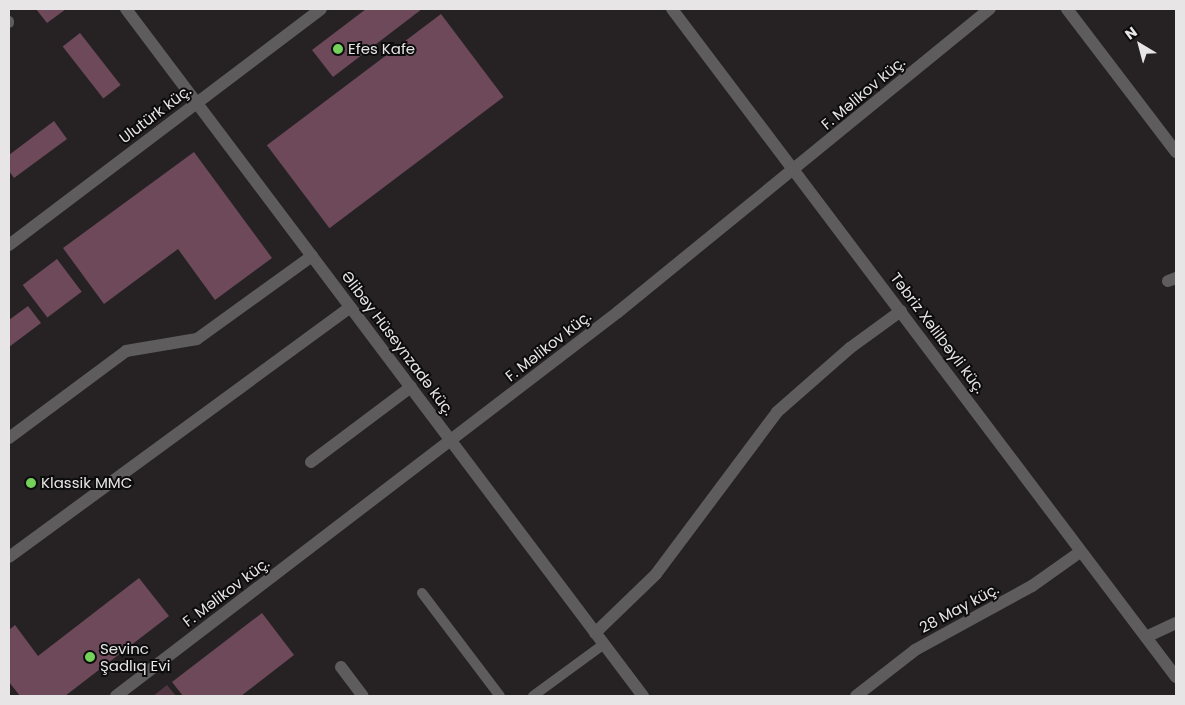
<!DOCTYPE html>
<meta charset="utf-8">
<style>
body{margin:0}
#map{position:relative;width:1185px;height:705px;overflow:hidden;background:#262223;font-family:Poppins,sans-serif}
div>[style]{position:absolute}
.green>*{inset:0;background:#503542}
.building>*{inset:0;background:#6d495a;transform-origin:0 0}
.service>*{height:10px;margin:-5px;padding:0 5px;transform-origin:5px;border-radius:5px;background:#5e5c5c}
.minor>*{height:12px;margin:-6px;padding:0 6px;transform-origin:6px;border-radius:6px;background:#5e5c5c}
.dots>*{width:14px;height:14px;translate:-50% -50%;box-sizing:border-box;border:2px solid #0d0c0d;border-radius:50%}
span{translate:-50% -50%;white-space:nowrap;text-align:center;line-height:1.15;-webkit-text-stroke:4px #0d0c0d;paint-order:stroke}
.poi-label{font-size:15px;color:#e7e5e6}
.left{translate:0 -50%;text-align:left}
.street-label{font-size:15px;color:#e7e5e6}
.frame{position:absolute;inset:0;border:10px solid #e7e5e6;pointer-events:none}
.north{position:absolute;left:1115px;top:20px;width:50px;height:50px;-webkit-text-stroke:4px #0d0c0d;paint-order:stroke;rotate:323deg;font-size:14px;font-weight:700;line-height:20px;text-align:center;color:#e7e5e6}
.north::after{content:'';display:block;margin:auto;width:18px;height:22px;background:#e7e5e6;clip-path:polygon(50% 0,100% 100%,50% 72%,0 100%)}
</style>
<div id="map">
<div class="green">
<i style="clip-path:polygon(167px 685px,176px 696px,153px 696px)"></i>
</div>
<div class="building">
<i style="clip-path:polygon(36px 9px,66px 9px,47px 23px)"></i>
<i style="clip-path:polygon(366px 9px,422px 9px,333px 77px,312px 50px)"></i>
<i style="left:441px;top:14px;width:104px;height:218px;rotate:53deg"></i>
<i style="left:80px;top:33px;width:66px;height:22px;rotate:52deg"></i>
<i style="clip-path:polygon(54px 121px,67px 139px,14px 178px,9px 171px,9px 155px)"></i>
<i style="clip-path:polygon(194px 152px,272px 258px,215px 300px,178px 249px,104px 304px,63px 248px)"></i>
<i style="left:57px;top:259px;width:41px;height:43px;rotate:53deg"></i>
<i style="clip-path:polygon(28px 306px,41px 323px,9px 347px,9px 320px)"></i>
<i style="clip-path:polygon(139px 578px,169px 616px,65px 696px,20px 696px,9px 682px,9px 630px,15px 625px,38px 656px)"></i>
<i style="clip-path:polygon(262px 613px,294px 655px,241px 696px,183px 696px,172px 682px)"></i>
</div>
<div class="service">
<i style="left:9px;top:21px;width:2px;rotate:90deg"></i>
<i style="left:422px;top:593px;width:129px;rotate:52.9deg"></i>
<i style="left:533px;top:696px;width:88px;rotate:-36.2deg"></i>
</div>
<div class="minor">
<i style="left:126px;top:9px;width:860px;rotate:53.04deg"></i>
<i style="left:672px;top:9px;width:837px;rotate:52.97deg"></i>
<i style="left:1067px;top:9px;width:180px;rotate:52.7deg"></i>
<i style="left:9px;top:245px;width:391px;rotate:-37.1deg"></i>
<i style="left:1168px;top:281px;width:9px;rotate:-21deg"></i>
<i style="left:9px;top:438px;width:146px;rotate:-36.6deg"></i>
<i style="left:126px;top:351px;width:72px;rotate:-9.6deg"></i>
<i style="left:197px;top:339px;width:142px;rotate:-35.8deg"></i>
<i style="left:311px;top:462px;width:125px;rotate:-36.9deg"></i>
<i style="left:9px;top:557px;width:423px;rotate:-36.2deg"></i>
<i style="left:595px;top:633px;width:85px;rotate:-44deg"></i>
<i style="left:656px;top:574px;width:202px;rotate:-53.2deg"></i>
<i style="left:777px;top:412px;width:97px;rotate:-41.2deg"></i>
<i style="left:850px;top:348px;width:63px;rotate:-36deg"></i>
<i style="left:1146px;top:637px;width:33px;rotate:-25deg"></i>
<i style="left:341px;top:667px;width:36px;rotate:53deg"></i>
<i style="left:116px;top:696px;width:632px;rotate:-37.41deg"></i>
<i style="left:618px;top:312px;width:480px;rotate:-39.2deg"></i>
<i style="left:856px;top:696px;width:75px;rotate:-37.9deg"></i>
<i style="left:915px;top:650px;width:133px;rotate:-28.7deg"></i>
<i style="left:1032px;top:586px;width:59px;rotate:-35.3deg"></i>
</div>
<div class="dots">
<i style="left:338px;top:49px;background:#74d25b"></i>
<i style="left:31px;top:483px;background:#74d25b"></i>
<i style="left:90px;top:657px;background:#74d25b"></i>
</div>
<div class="poi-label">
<span class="left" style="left:348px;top:49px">Efes Kafe</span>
<span class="left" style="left:41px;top:483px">Klassik MMC</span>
<span class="left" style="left:100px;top:657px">Sevinc<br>Şadlıq Evi</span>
</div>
<div class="street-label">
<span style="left:863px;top:93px;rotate:-40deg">F. Məlikov küç.</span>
<span style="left:155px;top:114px;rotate:-37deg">Ulutürk küç.</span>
<span style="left:938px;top:333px;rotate:53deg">Təbriz Xəlilbəyli küç.</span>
<span style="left:398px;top:343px;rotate:53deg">Əlibəy Hüseynzadə küç.</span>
<span style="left:548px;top:346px;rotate:-38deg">F. Məlikov küç.</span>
<span style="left:226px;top:592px;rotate:-37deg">F. Məlikov küç.</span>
<span style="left:959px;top:608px;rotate:-28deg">28 May küç.</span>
</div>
<div class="frame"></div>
<div class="north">N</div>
</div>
